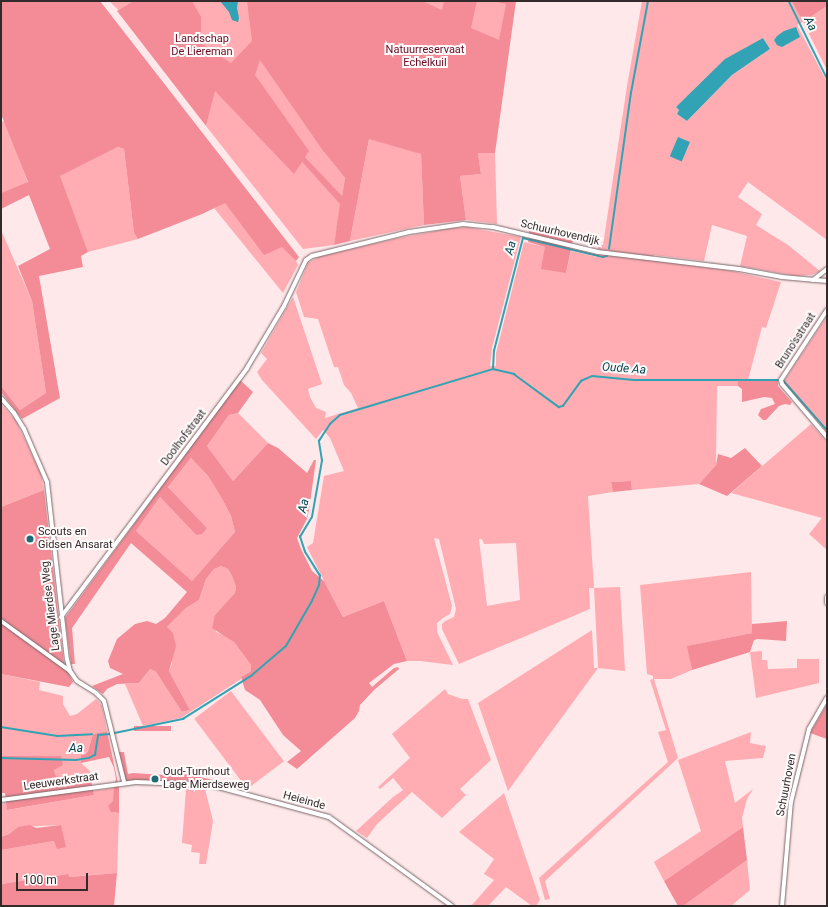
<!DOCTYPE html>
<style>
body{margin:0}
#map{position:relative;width:828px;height:907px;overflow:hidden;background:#ffe8ea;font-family:Roboto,sans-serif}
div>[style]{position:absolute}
.green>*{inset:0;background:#ffadb3;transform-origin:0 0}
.forest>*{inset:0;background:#f38c97;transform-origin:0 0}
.water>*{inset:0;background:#32a3b4;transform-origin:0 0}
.stream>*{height:1.5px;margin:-0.75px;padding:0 0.75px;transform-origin:0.75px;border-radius:0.75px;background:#32a3b4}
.roads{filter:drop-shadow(0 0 1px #786567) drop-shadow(0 0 1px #786567)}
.street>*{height:4px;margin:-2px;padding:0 2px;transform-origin:2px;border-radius:2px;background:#fff}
.dots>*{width:11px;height:11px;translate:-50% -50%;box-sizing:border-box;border:2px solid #fffbfb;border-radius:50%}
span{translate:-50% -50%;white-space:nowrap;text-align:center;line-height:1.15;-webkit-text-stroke:4px #fffbfb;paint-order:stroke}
.park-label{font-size:11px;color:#680b23}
.street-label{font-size:11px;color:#322a2b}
.poi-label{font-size:11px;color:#322a2b}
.left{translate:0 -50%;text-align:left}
.water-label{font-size:12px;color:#01464f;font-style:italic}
.frame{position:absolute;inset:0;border:2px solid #322a2b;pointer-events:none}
.scale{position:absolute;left:16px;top:873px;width:72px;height:18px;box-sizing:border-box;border:2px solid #322a2b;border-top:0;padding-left:5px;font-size:12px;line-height:14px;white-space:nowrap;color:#322a2b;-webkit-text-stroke:3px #fffbfb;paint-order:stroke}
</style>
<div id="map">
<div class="green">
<i style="clip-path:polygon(109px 1px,362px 1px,324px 152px,345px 178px,342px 197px,305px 157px,295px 174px,302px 162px,341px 204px,334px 245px,303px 249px,206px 126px,212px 100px)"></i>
<i style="clip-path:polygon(383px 1px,513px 1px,501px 82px,418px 153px,421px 154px,424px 225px,350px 241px,369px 139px)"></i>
<i style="clip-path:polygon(evenodd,642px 1px,827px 1px,803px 22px,827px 6px,827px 70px,803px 22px,797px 25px,827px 82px,827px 240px,748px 182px,738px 197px,762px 214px,756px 225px,788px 245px,820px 271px,812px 275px,796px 276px,740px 266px,747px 236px,712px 225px,704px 261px,654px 255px,652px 260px,732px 271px,781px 282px,766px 328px,762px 327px,748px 380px,739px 380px,738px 386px,717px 386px,716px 465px,699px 484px,632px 490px,631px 481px,611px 482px,613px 492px,588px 496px,594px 588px,620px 587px,625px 671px,598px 668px,508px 791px,478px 703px,592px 630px,594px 668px,598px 668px,594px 588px,589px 588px,590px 609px,459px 664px,442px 629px,442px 624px,445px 621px,454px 617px,456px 609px,439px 539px,434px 538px,452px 606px,450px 614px,443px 618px,437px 623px,437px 632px,453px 665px,420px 661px,407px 661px,384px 601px,343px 617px,324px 581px,307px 547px,313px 543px,324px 476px,344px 471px,330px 438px,323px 430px,316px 439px,262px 380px,257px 372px,267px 359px,261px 353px,293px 297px,322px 384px,308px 389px,310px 397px,316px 408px,326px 412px,325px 418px,358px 408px,351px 393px,344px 385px,338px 367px,334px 367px,318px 319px,304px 317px,296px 292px,308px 263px,318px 257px,398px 238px,452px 228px,467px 227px,521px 237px,492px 348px,490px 366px,496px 366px,496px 353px,524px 242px,545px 247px,566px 273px,571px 251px,597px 257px,598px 245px,603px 245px,627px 86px,642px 1px,795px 27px,799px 37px,782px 47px,795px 27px,642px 1px,763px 38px,770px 49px,732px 75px,687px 121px,677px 114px,679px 110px,676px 107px,763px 38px,642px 1px,479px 539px,482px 539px,484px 544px,516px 543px,520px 600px,487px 606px,479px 539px)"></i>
<i style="clip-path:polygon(5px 121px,28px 183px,1px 193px,1px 122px)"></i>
<i style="clip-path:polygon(118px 147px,124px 149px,134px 233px,138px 239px,88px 252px,59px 176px)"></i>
<i style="clip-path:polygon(478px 153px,495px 153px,497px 224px,466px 220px,460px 176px,481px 174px)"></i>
<i style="clip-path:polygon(225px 202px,264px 254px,282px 246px,296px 261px,298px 265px,283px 293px,214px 208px)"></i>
<i style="clip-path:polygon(1px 230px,32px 301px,46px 393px,20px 410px,1px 386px)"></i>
<i style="clip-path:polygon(827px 316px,827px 430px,784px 381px)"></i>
<i style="clip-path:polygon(1px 404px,16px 421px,28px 446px,41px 474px,44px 490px,1px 507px)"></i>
<i style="clip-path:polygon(238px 413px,268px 443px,233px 481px,207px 446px,229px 415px)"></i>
<i style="clip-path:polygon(811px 424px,827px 442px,827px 550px,809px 534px,822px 518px,731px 493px)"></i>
<i style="clip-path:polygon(191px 458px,208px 476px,221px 497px,231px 516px,235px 532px,192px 581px,136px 531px,160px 497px,196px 535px,207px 528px,168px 487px)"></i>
<i style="clip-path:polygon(221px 566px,228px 569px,232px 576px,236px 587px,235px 593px,232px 597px,215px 615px,216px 632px,227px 636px,234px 642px,251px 665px,251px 671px,241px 677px,241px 679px,181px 718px,143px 726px,125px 684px,139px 683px,150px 669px,156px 672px,182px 712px,190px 710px,169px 671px,172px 663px,167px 627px,186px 608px,199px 600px,206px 579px,214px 569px)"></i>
<i style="clip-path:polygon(751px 572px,752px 633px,688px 646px,692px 670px,671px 679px,654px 679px,678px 758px,545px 881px,550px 899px,545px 900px,539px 878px,668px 762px,658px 732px,666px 730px,650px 680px,653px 679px,653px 676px,647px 674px,640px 585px)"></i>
<i style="clip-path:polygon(762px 651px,762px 660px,767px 660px,768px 669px,797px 668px,797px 659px,819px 659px,819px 683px,756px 698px,750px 652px)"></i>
<i style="clip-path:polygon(1px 674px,40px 682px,39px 690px,63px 696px,63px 704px,70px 716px,77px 714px,96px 699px,99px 702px,102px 706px,107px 731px,93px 734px,88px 751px,81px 755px,81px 763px,90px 771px,90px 775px,66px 779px,56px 776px,54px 770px,60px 756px,1px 756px)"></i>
<i style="clip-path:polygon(445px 689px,448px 694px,462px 699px,468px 699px,491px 760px,460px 789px,466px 795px,442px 818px,412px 792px,377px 824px,367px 838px,356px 831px,393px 797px,403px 790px,393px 778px,380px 789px,378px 787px,410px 758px,392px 734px)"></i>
<i style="left:231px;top:691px;width:88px;height:46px;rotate:53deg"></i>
<i style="clip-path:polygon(751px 732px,750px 743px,766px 746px,763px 758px,725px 761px,735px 803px,753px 789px,747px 799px,742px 818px,743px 827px,664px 881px,654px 862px,701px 831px,678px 760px)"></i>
<i style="clip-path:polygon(114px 788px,114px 813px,119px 813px,117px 873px,68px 877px,68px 874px,1px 884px,1px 850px,54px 841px,61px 825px,18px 827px,9px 834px,1px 837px,1px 804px,6px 803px,8px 810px,94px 795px,93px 791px)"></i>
<i style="clip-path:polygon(186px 789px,205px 789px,213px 821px,206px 864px,199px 864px,200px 853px,191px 852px,192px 845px,182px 843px)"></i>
<i style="clip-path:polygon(504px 793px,540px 900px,536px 906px,532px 906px,506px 887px,488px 906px,471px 906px,494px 880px,484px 874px,494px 859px,459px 832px)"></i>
<i style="clip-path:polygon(747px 860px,750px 890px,731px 906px,683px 906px)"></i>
</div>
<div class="forest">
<i style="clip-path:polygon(1px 1px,100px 1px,299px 257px,296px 261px,282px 247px,264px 255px,225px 203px,202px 214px,138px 239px,134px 233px,124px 149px,118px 147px,60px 176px,88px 252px,81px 256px,83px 267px,39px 276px,60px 398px,22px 419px,1px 392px,1px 386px,20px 410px,46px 393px,32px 301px,18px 266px,50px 249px,29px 195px,1px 209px,1px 193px,28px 182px,1px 114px)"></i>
<i style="clip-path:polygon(evenodd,134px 1px,192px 1px,201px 17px,201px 43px,231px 63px,252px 41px,247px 1px,422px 1px,442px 10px,444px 1px,477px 1px,471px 28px,499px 40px,506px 4px,492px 1px,516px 1px,495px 153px,478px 153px,481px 174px,460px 176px,466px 220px,424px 225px,421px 154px,369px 139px,350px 241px,334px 245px,340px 204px,302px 162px,294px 174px,215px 91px,206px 126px,117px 11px,134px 1px,260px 60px,324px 152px,345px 178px,342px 196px,305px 157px,309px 151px,255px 75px,260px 60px)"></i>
<i style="clip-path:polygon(792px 1px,827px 1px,827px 6px,803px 22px)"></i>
<i style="clip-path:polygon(529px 231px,573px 240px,566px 273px,541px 269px,545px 247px,528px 242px)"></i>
<i style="clip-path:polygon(evenodd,240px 380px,253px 392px,238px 413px,229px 415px,207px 446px,233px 481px,268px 443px,278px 448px,307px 473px,314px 460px,316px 460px,309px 510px,307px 519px,297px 538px,301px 549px,312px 571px,324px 581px,343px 617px,384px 601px,407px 661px,394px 664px,369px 683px,372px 687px,394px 668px,398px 667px,399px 669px,374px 690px,360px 705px,359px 711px,355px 718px,297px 769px,287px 762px,301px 751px,283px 735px,260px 700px,245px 690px,241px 677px,251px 671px,251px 665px,234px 642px,212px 628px,215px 615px,235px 593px,236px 587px,232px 576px,228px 569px,221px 566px,214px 569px,206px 579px,199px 600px,186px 608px,167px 627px,173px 633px,176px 646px,169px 671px,190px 710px,182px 712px,156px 672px,150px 669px,139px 683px,117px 684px,107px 689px,103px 694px,92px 686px,123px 674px,110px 668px,108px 661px,117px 639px,135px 624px,147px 621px,156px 624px,165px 618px,187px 592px,131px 543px,72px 628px,75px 664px,71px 664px,65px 618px,240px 380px,191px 458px,208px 476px,221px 497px,231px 516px,235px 532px,192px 581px,136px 531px,160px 497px,196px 535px,202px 534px,207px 528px,168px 487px,191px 458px)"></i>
<i style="clip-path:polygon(738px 380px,778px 380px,778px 386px,792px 402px,790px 405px,785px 404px,779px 406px,766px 420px,763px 420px,758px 415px,761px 409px,775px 404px,772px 398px,764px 397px,742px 402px,742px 389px,738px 386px)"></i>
<i style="clip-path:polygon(745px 448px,762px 466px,727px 496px,699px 484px,716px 465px,718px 454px,731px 458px)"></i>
<i style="clip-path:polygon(631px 481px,632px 490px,613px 492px,611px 482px)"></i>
<i style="clip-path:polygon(44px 490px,64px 664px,73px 682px,69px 687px,1px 674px,1px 507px)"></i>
<i style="clip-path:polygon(787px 621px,786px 641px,758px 639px,754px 640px,750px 652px,692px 670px,687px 646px,752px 633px,752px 624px)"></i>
<i style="clip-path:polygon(827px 704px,827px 739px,810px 733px)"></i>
<i style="left:171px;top:726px;width:5px;height:37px;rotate:90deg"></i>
<i style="clip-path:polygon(107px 731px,119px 788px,119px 813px,111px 812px,108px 806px,113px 801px,114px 788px,116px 779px,114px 768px,109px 757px,81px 763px,81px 755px,85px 754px,88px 751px,93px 734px)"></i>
<i style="clip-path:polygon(119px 752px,124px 752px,128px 774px,133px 773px,179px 776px,187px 774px,226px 783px,225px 785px,126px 781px)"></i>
<i style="clip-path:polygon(1px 756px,61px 756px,63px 765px,54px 770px,56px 776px,66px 779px,90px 775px,94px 795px,7px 810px,5px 793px,1px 793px)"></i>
<i style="clip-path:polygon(30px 825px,36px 828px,61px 825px,66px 847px,57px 849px,54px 841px,1px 850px,1px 837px,9px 834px,18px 827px)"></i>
<i style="clip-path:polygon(743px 827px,747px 860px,683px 906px,678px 906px,664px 881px)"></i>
<i style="clip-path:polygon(117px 873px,114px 906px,1px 906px,1px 884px,68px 874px,69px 877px)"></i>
</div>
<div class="water">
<i style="clip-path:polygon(220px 1px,238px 1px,237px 8px,239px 18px,238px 22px,232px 20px,229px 12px)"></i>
<i style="clip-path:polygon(796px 27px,800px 37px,782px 47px,777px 45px,774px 40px,777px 36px,784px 31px)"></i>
<i style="clip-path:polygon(763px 38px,770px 49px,732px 75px,687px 121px,677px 114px,679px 110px,676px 107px,725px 59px)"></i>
<i style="left:678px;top:137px;width:13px;height:21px;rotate:23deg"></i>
</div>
<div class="stream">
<i style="left:789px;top:1px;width:86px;rotate:63.7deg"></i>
<i style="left:609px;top:249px;width:158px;rotate:-82deg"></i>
<i style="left:631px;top:93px;width:94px;rotate:-79.5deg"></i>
<i style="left:493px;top:369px;width:22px;rotate:13deg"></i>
<i style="left:514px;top:374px;width:56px;rotate:36.3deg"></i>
<i style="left:559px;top:407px;width:4px;rotate:-14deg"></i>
<i style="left:563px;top:406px;width:31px;rotate:-54deg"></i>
<i style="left:581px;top:381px;width:12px;rotate:-24deg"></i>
<i style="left:592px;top:376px;width:42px;rotate:5.4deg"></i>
<i style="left:634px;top:380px;width:144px"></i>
<i style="left:784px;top:381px;width:65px;rotate:48.7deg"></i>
<i style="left:1px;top:727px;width:57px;rotate:9.1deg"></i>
<i style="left:57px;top:736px;width:35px;rotate:-3deg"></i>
<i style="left:1px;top:758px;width:75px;rotate:1.5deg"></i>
<i style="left:76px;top:760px;width:13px;rotate:-9deg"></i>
<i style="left:89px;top:758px;width:7px;rotate:-27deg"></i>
<i style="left:95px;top:755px;width:20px;rotate:-81deg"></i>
<i style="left:98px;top:735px;width:12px;rotate:-5deg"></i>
<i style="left:110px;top:734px;width:75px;rotate:-11.6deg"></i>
<i style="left:183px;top:719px;width:80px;rotate:-32.3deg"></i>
<i style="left:251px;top:676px;width:46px;rotate:-40.6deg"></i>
<i style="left:286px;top:646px;width:52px;rotate:-60deg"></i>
<i style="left:312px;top:601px;width:17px;rotate:-66deg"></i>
<i style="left:319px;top:585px;width:9px;rotate:-84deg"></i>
<i style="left:320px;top:576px;width:28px;rotate:-122deg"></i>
<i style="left:305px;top:552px;width:16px;rotate:-108deg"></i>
<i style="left:300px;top:537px;width:23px;rotate:-59deg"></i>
<i style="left:312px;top:517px;width:57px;rotate:-79.9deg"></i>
<i style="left:322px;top:461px;width:20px;rotate:-99deg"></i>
<i style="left:319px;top:441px;width:20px;rotate:-57deg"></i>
<i style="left:330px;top:424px;width:13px;rotate:-42deg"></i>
<i style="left:340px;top:415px;width:160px;rotate:-16.7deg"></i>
<i style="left:493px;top:369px;width:18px;rotate:-87deg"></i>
<i style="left:494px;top:351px;width:117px;rotate:-75.6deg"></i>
<i style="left:523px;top:238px;width:82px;rotate:13.4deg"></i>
<i style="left:603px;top:257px;width:4px;rotate:-14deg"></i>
</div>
<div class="roads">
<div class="street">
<i style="left:813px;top:280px;width:18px;rotate:-38deg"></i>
<i style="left:827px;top:310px;width:84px;rotate:123.3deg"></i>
<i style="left:781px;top:380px;width:4px;rotate:76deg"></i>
<i style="left:782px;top:384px;width:70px;rotate:49.7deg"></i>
<i style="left:1px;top:398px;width:20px;rotate:49deg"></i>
<i style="left:14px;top:413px;width:19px;rotate:58deg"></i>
<i style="left:24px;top:429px;width:58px;rotate:66.5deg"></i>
<i style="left:47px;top:482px;width:178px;rotate:83.6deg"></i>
<i style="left:67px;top:659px;width:12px;rotate:76deg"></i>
<i style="left:70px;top:671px;width:12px;rotate:55deg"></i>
<i style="left:77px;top:681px;width:22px;rotate:32deg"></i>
<i style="left:96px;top:693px;width:11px;rotate:45deg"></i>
<i style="left:104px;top:701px;width:83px;rotate:76.1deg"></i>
<i style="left:827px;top:597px;width:6px;rotate:90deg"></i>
<i style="left:61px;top:617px;width:311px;rotate:-53.2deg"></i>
<i style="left:247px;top:368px;width:72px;rotate:-59.2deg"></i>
<i style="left:284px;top:306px;width:51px;rotate:-64.4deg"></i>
<i style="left:306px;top:260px;width:7px;rotate:-34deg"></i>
<i style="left:312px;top:256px;width:100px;rotate:-13.9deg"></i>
<i style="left:409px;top:232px;width:55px;rotate:-8.4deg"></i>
<i style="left:463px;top:224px;width:30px;rotate:6deg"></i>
<i style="left:493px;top:227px;width:108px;rotate:13.4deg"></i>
<i style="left:598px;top:252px;width:142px;rotate:6.9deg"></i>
<i style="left:739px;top:269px;width:44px;rotate:10.5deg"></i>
<i style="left:782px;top:277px;width:45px;rotate:5.1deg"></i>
<i style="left:1px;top:621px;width:85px;rotate:35.9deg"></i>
<i style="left:1px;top:800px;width:136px;rotate:-7.6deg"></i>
<i style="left:136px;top:782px;width:75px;rotate:2.3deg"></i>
<i style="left:211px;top:785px;width:122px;rotate:15.2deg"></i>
<i style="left:329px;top:817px;width:152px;rotate:35.9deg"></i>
<i style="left:782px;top:906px;width:104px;rotate:-85.1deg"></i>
<i style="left:791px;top:802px;width:75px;rotate:-76.1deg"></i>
<i style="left:809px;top:729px;width:36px;rotate:-60deg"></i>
</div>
</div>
<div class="dots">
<i style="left:30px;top:539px;background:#206a75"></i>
<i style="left:155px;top:779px;background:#206a75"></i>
</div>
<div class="park-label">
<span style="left:202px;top:46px">Landschap<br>De Liereman</span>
<span style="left:425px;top:57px">Natuurreservaat<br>Echelkuil</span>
</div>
<div class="street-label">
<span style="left:560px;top:233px;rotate:13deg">Schuurhovendijk</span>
<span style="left:796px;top:341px;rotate:-57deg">Bruno'sstraat</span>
<span style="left:184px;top:438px;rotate:-53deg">Doolhofstraat</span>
<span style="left:51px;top:606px;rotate:-97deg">Lage Mierdse Weg</span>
<span style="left:61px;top:782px;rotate:-8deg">Leeuwerkstraat</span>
<span style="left:787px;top:785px;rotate:-79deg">Schuurhoven</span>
<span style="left:304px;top:801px;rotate:15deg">Heieinde</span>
</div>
<div class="poi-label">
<span class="left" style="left:38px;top:539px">Scouts en<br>Gidsen Ansarat</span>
<span class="left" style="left:163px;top:779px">Oud-Turnhout<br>Lage Mierdseweg</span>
</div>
<div class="water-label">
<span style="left:810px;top:24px;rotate:63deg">Aa</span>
<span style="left:511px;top:248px;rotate:-75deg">Aa</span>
<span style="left:624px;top:369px;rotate:4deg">Oude Aa</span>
<span style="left:304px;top:506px;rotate:-77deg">Aa</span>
<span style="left:76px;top:749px">Aa</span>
</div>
<div class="frame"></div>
<div class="scale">100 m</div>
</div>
